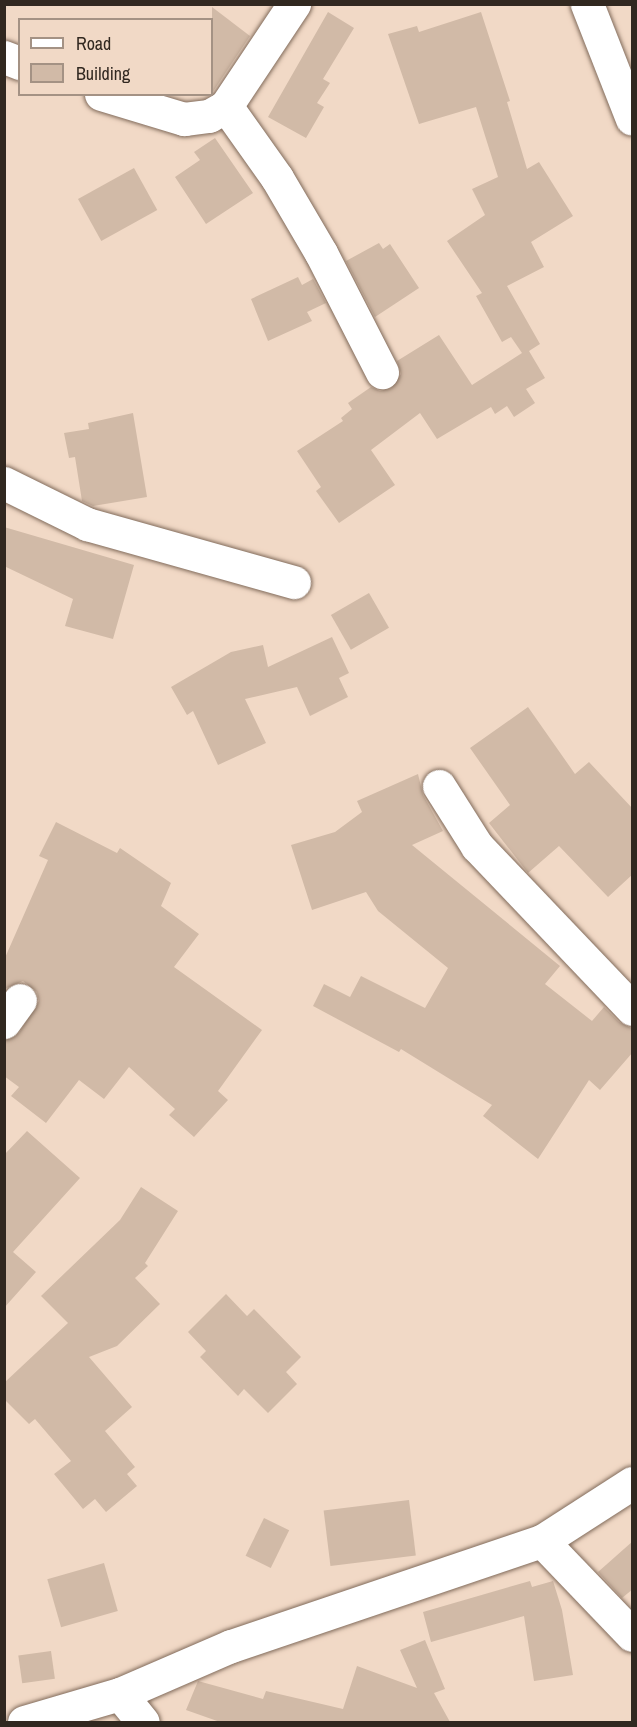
<!DOCTYPE html>
<style>
body{margin:0}
#map{position:relative;width:637px;height:1727px;overflow:hidden;background:#f1d9c6;font-family:"Archivo Narrow",sans-serif}
div>[style]{position:absolute}
.building>*{inset:0;background:#d1baa7;transform-origin:0 0}
.roads{filter:drop-shadow(0 0 2px #816b5b) drop-shadow(0 0 2px #816b5b)}
.minor>*{height:33px;margin:-16.5px;padding:0 16.5px;transform-origin:16.5px;border-radius:16.5px;background:#fff}
span{translate:-50% -50%;white-space:nowrap;text-align:center;line-height:1.15;-webkit-text-stroke:5px #f1d9c6;paint-order:stroke}
.frame{position:absolute;inset:0;border:6px solid #312820;pointer-events:none}
.legend{position:absolute;left:18px;top:18px;width:195px;height:78px;box-sizing:border-box;background:#f1d9c6;border:2px solid #a49284;margin:0;padding:8px 10px;list-style:none;font-size:18px;color:#312820}
.legend li{display:flex;align-items:center;gap:12px;height:30px}
.legend b{width:30px;border:2px solid #a49284}
</style>
<div id="map">
<div class="building">
<i style="clip-path:polygon(212px 7px,250px 36px,212px 93px)"></i>
<i style="clip-path:polygon(328px 12px,354px 28px,323px 79px,330px 83px,317px 103px,324px 107px,306px 138px,268px 117px)"></i>
<i style="clip-path:polygon(481px 12px,510px 101px,507px 102px,527px 169px,539px 162px,573px 216px,531px 242px,544px 267px,507px 286px,540px 344px,529px 351px,545px 378px,526px 389px,535px 403px,514px 417px,507px 406px,495px 414px,491px 407px,437px 439px,420px 413px,371px 450px,395px 485px,339px 523px,316px 491px,321px 487px,297px 451px,343px 421px,341px 418px,352px 409px,348px 403px,371px 387px,380px 391px,391px 388px,401px 374px,397px 361px,439px 335px,472px 385px,522px 353px,511px 337px,502px 342px,476px 296px,482px 293px,447px 241px,485px 215px,472px 189px,498px 177px,476px 107px,419px 124px,388px 34px,417px 26px,419px 32px)"></i>
<i style="clip-path:polygon(215px 138px,253px 193px,206px 224px,175px 177px,200px 160px,194px 152px)"></i>
<i style="left:134px;top:168px;width:48px;height:64px;rotate:61deg"></i>
<i style="clip-path:polygon(379px 243px,383px 249px,390px 244px,419px 288px,375px 317px,346px 261px)"></i>
<i style="clip-path:polygon(298px 277px,302px 285px,313px 279px,326px 303px,307px 312px,312px 321px,268px 341px,251px 299px)"></i>
<i style="clip-path:polygon(133px 413px,147px 497px,93px 506px,82px 501px,75px 457px,69px 458px,64px 433px,89px 429px,88px 423px)"></i>
<i style="clip-path:polygon(4px 527px,134px 565px,113px 639px,65px 626px,73px 599px,4px 566px)"></i>
<i style="left:369px;top:593px;width:40px;height:44px;rotate:60deg"></i>
<i style="clip-path:polygon(332px 637px,349px 673px,339px 678px,348px 697px,310px 716px,297px 687px,245px 699px,266px 743px,218px 765px,193px 711px,187px 715px,171px 687px,231px 652px,263px 645px,268px 667px)"></i>
<i style="clip-path:polygon(528px 707px,575px 774px,589px 762px,633px 809px,633px 874px,608px 897px,559px 846px,528px 873px,489px 823px,510px 805px,470px 748px)"></i>
<i style="clip-path:polygon(418px 774px,423px 795px,443px 831px,412px 845px,560px 966px,545px 984px,592px 1021px,604px 1007px,619px 1022px,633px 1029px,633px 1052px,600px 1090px,589px 1080px,538px 1159px,483px 1116px,492px 1105px,401px 1049px,399px 1052px,313px 1006px,324px 984px,350px 997px,361px 976px,425px 1008px,448px 968px,378px 911px,366px 892px,312px 910px,291px 845px,335px 832px,362px 812px,357px 801px)"></i>
<i style="clip-path:polygon(56px 822px,117px 853px,120px 848px,171px 883px,161px 906px,199px 934px,174px 967px,262px 1030px,218px 1091px,228px 1100px,194px 1137px,169px 1115px,175px 1109px,129px 1067px,104px 1099px,79px 1080px,46px 1123px,11px 1096px,19px 1087px,4px 1076px,4px 1040px,19px 1033px,39px 1001px,37px 992px,23px 981px,4px 989px,4px 960px,48px 860px,39px 856px)"></i>
<i style="clip-path:polygon(27px 1131px,80px 1178px,13px 1252px,36px 1272px,4px 1308px,4px 1155px)"></i>
<i style="clip-path:polygon(141px 1187px,178px 1211px,145px 1263px,148px 1266px,135px 1278px,160px 1304px,117px 1346px,89px 1357px,132px 1407px,105px 1431px,135px 1467px,127px 1474px,137px 1486px,106px 1512px,95px 1499px,83px 1509px,54px 1474px,71px 1461px,35px 1419px,29px 1424px,4px 1399px,4px 1383px,68px 1323px,41px 1296px,120px 1220px)"></i>
<i style="clip-path:polygon(226px 1294px,247px 1316px,254px 1309px,301px 1357px,286px 1372px,297px 1384px,268px 1413px,244px 1389px,238px 1396px,200px 1357px,206px 1351px,188px 1332px)"></i>
<i style="left:409px;top:1500px;width:56px;height:86px;rotate:83deg"></i>
<i style="left:264px;top:1518px;width:28px;height:42px;rotate:26deg"></i>
<i style="clip-path:polygon(633px 1541px,633px 1589px,622px 1598px,598px 1572px)"></i>
<i style="left:104px;top:1563px;width:50px;height:59px;rotate:74deg"></i>
<i style="clip-path:polygon(530px 1581px,532px 1587px,553px 1581px,562px 1610px,573px 1675px,534px 1681px,524px 1616px,431px 1642px,423px 1612px)"></i>
<i style="clip-path:polygon(425px 1640px,445px 1689px,434px 1693px,450px 1722px,220px 1722px,186px 1710px,198px 1681px,263px 1699px,266px 1691px,343px 1709px,357px 1666px,417px 1688px,400px 1650px)"></i>
<i style="left:51px;top:1651px;width:28px;height:33px;rotate:82deg"></i>
</div>
<div class="roads">
<div class="minor">
<i style="left:587px;top:4px;width:123px;rotate:68.6deg"></i>
<i style="left:4px;top:57px;width:17px;rotate:21deg"></i>
<i style="left:101px;top:94px;width:87px;rotate:16.8deg"></i>
<i style="left:184px;top:119px;width:25px;rotate:-7deg"></i>
<i style="left:209px;top:116px;width:20px;rotate:-30deg"></i>
<i style="left:226px;top:106px;width:123px;rotate:-56.3deg"></i>
<i style="left:226px;top:106px;width:88px;rotate:54.7deg"></i>
<i style="left:277px;top:178px;width:87px;rotate:59.6deg"></i>
<i style="left:321px;top:253px;width:134px;rotate:62.9deg"></i>
<i style="left:4px;top:483px;width:93px;rotate:26.3deg"></i>
<i style="left:87px;top:524px;width:215px;rotate:15.7deg"></i>
<i style="left:439px;top:786px;width:71px;rotate:57.7deg"></i>
<i style="left:477px;top:846px;width:225px;rotate:46.4deg"></i>
<i style="left:4px;top:1022px;width:27px;rotate:-54deg"></i>
<i style="left:542px;top:1541px;width:130px;rotate:46.2deg"></i>
<i style="left:120px;top:1694px;width:36px;rotate:51deg"></i>
<i style="left:24px;top:1722px;width:100px;rotate:-16.3deg"></i>
<i style="left:120px;top:1694px;width:121px;rotate:-23.4deg"></i>
<i style="left:231px;top:1646px;width:328px;rotate:-18.7deg"></i>
<i style="left:542px;top:1541px;width:107px;rotate:-32.8deg"></i>
</div>
</div>
<div class="frame"></div>
<ul class="legend">
<li><b style="height:8px;background:#fff"></b>Road</li>
<li><b style="height:16px;background:#d1baa7"></b>Building</li>
</ul>
</div>
